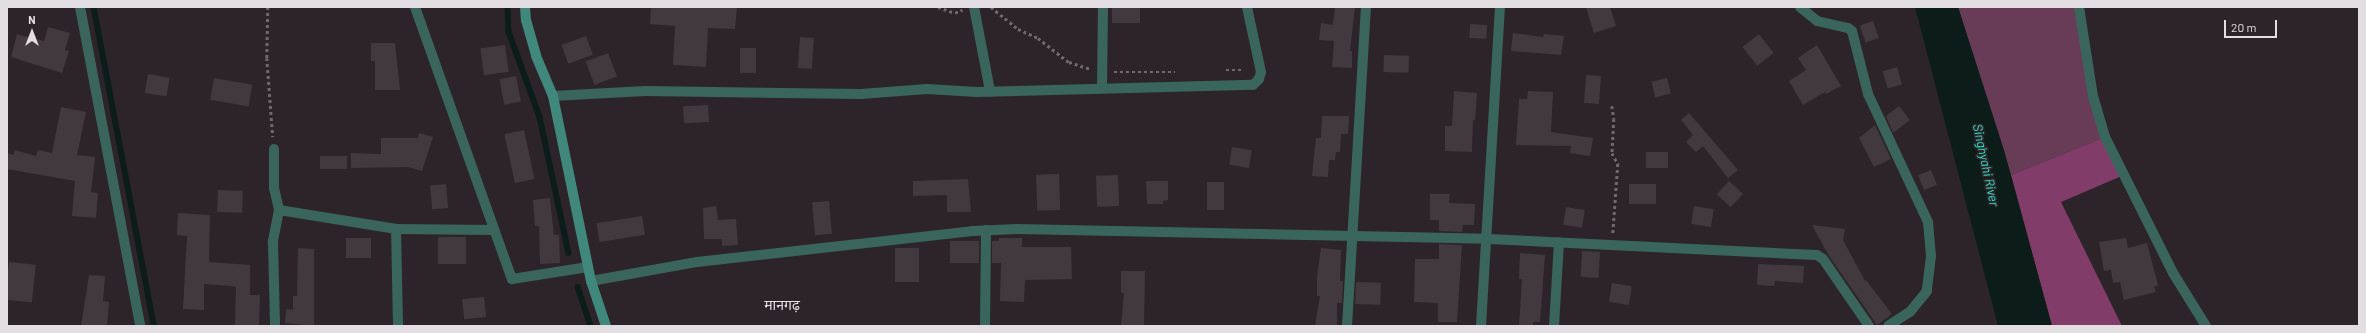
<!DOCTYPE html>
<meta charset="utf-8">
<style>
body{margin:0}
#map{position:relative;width:2366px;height:333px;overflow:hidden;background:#2c2429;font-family:Barlow,"Noto Sans Devanagari",sans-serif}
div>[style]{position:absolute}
.green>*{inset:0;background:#683c57}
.forest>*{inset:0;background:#813c69}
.water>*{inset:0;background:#0c1c19}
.stream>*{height:5.5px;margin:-2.75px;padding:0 2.75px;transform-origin:2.75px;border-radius:2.75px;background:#0c1c19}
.building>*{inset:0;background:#42393e;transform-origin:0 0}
.path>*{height:2.5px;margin-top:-1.25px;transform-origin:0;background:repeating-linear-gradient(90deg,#6f686c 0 3px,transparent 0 6px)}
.street>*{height:10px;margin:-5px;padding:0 5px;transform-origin:5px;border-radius:5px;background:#3a655d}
.secondary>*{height:10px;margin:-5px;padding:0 5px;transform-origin:5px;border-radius:5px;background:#40887b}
span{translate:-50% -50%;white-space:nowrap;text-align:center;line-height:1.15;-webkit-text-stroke:3.5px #2c2429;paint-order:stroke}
.water-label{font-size:13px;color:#2de1c7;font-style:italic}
.quarter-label{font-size:14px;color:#eadfe6}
.frame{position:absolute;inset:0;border:8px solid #e3dee1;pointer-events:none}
.north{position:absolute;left:12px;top:12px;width:40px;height:40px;-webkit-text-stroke:3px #2c2429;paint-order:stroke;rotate:0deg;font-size:11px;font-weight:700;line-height:16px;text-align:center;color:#e3dee1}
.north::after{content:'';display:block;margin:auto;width:14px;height:18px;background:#e3dee1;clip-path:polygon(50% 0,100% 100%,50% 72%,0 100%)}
.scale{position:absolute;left:2224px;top:20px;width:53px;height:18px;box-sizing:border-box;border:2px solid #e3dee1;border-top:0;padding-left:5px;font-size:12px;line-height:14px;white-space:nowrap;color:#e3dee1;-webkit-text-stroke:3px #2c2429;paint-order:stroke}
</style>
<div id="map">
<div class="green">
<i style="clip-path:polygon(1958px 7px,2079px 7px,2105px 137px,2011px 175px)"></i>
</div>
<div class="forest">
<i style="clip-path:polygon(2105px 137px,2124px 175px,2061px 202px,2122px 326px,2052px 326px,2011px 175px)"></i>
</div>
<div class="water">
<i style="clip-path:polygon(1915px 7px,1958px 7px,2004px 150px,2052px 326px,1998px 326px)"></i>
</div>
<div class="stream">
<i style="left:94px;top:7px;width:325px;rotate:79.3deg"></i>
<i style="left:508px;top:7px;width:25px;rotate:88deg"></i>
<i style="left:509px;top:32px;width:90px;rotate:70deg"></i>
<i style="left:540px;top:117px;width:139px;rotate:78deg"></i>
<i style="left:578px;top:287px;width:41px;rotate:71.6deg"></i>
</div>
<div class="building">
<i style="clip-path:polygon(651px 7px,737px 7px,735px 29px,708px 28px,706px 67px,673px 65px,675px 26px,650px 24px)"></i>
<i style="left:1112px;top:7px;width:28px;height:16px"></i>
<i style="clip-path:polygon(1335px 7px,1355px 7px,1350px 51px,1352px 51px,1352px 68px,1332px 67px,1334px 41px,1319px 40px,1321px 23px,1333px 25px)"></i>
<i style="clip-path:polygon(1586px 7px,1610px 7px,1616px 26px,1594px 33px)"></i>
<i style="left:1873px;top:21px;width:18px;height:14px;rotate:71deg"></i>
<i style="left:1470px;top:24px;width:17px;height:14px;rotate:3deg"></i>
<i style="clip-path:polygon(48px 27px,70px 33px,65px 50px,69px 51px,62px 73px,11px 57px,17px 34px,44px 41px)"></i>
<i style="clip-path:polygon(1513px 33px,1543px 37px,1544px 34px,1564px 36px,1561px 55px,1511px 51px)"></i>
<i style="left:1759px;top:34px;width:24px;height:21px;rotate:52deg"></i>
<i style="left:586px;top:36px;width:20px;height:26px;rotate:70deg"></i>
<i style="left:800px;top:37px;width:14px;height:31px;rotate:4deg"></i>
<i style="clip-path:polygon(371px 43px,395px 43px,400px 90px,375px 90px,375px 61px,371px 61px)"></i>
<i style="left:505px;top:45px;width:27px;height:25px;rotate:82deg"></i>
<i style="clip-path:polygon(1817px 45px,1841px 86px,1826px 94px,1825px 92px,1803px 105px,1789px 81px,1806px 70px,1798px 58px)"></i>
<i style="left:740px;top:48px;width:16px;height:25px"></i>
<i style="left:608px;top:53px;width:25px;height:24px;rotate:69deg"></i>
<i style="left:1384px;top:55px;width:25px;height:17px;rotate:2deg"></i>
<i style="left:1897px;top:67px;width:18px;height:15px;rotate:74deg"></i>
<i style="left:148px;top:74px;width:22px;height:19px;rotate:10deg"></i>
<i style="left:1586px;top:75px;width:15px;height:28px;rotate:4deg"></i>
<i style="left:516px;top:76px;width:26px;height:17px;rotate:79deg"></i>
<i style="left:214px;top:78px;width:39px;height:22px;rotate:10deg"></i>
<i style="left:1667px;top:78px;width:16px;height:16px;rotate:76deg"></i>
<i style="clip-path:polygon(1454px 91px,1477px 93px,1475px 120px,1473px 120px,1472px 152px,1445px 151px,1445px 126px,1452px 126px)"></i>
<i style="clip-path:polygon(1528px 91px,1553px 92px,1551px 132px,1593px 138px,1590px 156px,1570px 153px,1571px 146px,1516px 145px,1519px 99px,1527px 99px)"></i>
<i style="left:708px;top:105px;width:17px;height:25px;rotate:87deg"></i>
<i style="clip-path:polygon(1899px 106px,1910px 120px,1893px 133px,1886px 116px)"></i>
<i style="clip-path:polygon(61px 107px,86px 112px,77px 155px,95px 157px,91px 192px,98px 193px,96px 218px,72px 216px,75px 181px,7px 169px,7px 153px,13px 155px,15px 150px,36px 156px,38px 150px,52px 153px)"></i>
<i style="clip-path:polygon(1689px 113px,1738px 170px,1728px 178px,1703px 146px,1696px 152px,1686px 142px,1693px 135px,1681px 120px)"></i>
<i style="clip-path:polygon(1322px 116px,1349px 116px,1348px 134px,1341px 134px,1340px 152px,1336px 152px,1335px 160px,1329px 160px,1328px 177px,1312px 176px,1316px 138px,1321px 138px)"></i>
<i style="clip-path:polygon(1875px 125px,1891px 159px,1874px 167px,1859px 138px)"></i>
<i style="left:524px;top:130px;width:50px;height:20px;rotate:78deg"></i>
<i style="clip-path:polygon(419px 133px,433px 137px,422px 171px,408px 167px,351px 168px,351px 153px,381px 154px,381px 138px,418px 138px)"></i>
<i style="left:1232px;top:147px;width:20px;height:18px;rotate:9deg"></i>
<i style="left:1646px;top:152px;width:22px;height:16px"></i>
<i style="left:320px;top:156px;width:27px;height:13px"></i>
<i style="left:1931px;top:170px;width:16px;height:14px;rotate:68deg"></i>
<i style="left:1059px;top:174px;width:36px;height:23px;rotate:88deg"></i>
<i style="left:1118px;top:175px;width:31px;height:22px;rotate:88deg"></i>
<i style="clip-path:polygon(968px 179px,971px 212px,947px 212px,947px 195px,913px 196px,913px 181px)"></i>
<i style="clip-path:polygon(1146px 181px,1168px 181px,1168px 200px,1163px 201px,1163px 204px,1147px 204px)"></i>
<i style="left:1729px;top:181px;width:19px;height:18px;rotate:43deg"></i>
<i style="left:1207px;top:182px;width:17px;height:28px"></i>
<i style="left:446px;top:184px;width:24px;height:16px;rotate:85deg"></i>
<i style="left:1629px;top:184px;width:27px;height:20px"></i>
<i style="left:218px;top:190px;width:25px;height:22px;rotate:2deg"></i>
<i style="clip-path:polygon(1430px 194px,1450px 194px,1449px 203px,1475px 204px,1474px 225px,1463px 225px,1462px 232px,1439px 231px,1439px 220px,1430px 220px)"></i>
<i style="clip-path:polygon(550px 198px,554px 235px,559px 235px,560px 263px,540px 264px,539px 226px,535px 226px,533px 200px)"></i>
<i style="left:829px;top:201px;width:33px;height:17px;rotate:85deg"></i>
<i style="clip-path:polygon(716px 206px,718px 220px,736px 219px,738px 245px,722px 246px,722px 239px,704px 239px,703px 208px)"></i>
<i style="left:1694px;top:206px;width:20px;height:18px;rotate:9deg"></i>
<i style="left:1566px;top:207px;width:19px;height:18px;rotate:9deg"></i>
<i style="clip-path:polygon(178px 213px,210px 215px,209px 262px,250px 265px,250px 295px,260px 295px,259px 326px,235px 326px,236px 287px,231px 286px,204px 284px,204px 310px,183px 309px,187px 236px,177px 235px)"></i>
<i style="left:642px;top:216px;width:19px;height:46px;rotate:81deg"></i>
<i style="clip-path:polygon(1812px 225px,1845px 229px,1843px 240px,1865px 281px,1866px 280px,1892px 314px,1877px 325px,1829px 256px)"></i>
<i style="left:438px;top:237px;width:28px;height:27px"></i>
<i style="left:346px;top:238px;width:25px;height:20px"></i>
<i style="clip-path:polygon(999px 238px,1022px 238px,1022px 247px,1071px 247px,1072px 279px,1025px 280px,1024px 302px,1000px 301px,1001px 263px,992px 263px,992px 241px,999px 241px)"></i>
<i style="clip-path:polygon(2126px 238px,2128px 248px,2147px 243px,2158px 285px,2154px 287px,2156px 292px,2124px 300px,2120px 282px,2113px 283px,2111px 270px,2104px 271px,2099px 242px)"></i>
<i style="left:979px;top:241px;width:22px;height:29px;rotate:90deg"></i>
<i style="clip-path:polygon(1439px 244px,1462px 245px,1457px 322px,1438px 322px,1438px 303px,1414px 302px,1415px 259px,1439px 259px)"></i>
<i style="clip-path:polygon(298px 248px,314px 249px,314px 326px,285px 323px,286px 309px,293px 310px,293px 296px,297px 296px)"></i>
<i style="left:895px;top:248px;width:24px;height:34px"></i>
<i style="clip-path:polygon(1321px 248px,1341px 250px,1340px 281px,1343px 281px,1342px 303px,1337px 303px,1337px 326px,1315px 326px,1320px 296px,1317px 296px,1317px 276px)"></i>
<i style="left:1582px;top:251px;width:18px;height:26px;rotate:3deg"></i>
<i style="clip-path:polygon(1520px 253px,1545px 255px,1540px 322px,1533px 322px,1533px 326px,1519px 326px,1522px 279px,1519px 279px)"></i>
<i style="left:9px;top:262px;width:27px;height:38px;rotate:6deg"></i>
<i style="clip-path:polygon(1758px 264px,1804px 266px,1803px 283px,1775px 281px,1774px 286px,1757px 285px)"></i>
<i style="clip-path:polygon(1121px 271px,1145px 271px,1144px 326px,1121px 326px,1124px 293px,1121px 293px)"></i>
<i style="clip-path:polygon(89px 275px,105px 276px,103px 301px,109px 302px,107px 326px,81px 326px)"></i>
<i style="left:1356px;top:282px;width:25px;height:22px;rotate:2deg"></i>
<i style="left:1612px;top:283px;width:20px;height:19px;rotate:9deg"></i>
<i style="left:484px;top:297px;width:20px;height:22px;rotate:84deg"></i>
</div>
<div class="path">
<i style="left:268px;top:7px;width:51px;rotate:91.1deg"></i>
<i style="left:267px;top:58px;width:79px;rotate:85.7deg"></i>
<i style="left:938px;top:7px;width:18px;rotate:19deg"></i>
<i style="left:955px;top:13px;width:8px;rotate:-23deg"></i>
<i style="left:991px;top:7px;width:35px;rotate:39deg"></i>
<i style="left:1018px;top:29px;width:22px;rotate:24deg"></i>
<i style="left:1038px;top:38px;width:39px;rotate:38deg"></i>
<i style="left:1069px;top:62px;width:22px;rotate:18deg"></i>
<i style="left:1226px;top:70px;width:17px"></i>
<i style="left:1114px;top:72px;width:61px"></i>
<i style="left:1612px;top:106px;width:13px;rotate:81deg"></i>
<i style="left:1614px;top:119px;width:34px;rotate:93deg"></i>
<i style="left:1612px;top:153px;width:13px;rotate:61deg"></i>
<i style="left:1618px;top:164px;width:69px;rotate:94.1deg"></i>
</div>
<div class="street">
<i style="left:80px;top:7px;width:325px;rotate:79.3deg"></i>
<i style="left:415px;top:7px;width:289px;rotate:70.4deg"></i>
<i style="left:512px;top:279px;width:77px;rotate:-9deg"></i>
<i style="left:974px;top:7px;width:86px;rotate:79.2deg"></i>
<i style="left:1800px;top:7px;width:22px;rotate:39deg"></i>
<i style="left:1817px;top:21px;width:32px;rotate:13deg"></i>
<i style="left:1848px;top:28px;width:5px;rotate:37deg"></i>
<i style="left:1852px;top:31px;width:65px;rotate:75.7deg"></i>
<i style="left:1868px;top:94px;width:141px;rotate:64.9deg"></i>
<i style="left:1928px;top:222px;width:34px;rotate:85deg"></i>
<i style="left:1931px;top:256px;width:35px;rotate:97deg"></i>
<i style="left:1927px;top:291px;width:26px;rotate:129deg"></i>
<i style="left:1911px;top:311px;width:27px;rotate:147deg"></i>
<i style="left:2079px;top:7px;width:90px;rotate:81.1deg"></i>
<i style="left:2093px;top:96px;width:43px;rotate:73.7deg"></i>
<i style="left:2105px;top:137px;width:152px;rotate:63.4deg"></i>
<i style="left:2173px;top:273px;width:62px;rotate:58.1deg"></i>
<i style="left:1102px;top:88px;width:81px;rotate:-89.3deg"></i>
<i style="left:553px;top:96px;width:92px;rotate:-3.1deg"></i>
<i style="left:645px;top:91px;width:216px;rotate:0.8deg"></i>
<i style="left:861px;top:94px;width:66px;rotate:-4.3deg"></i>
<i style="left:927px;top:89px;width:50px;rotate:3.4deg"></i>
<i style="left:977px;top:92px;width:276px;rotate:-1.5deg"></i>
<i style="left:1253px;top:85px;width:8px;rotate:-45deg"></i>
<i style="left:1259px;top:79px;width:7px;rotate:-74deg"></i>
<i style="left:1261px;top:72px;width:66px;rotate:-102.2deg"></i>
<i style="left:274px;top:149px;width:39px;rotate:90deg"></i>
<i style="left:274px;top:188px;width:23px;rotate:77deg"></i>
<i style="left:279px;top:210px;width:33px;rotate:101deg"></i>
<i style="left:273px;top:242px;width:84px;rotate:88.6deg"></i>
<i style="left:279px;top:210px;width:119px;rotate:9.2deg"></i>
<i style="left:396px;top:229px;width:98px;rotate:0.6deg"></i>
<i style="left:396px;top:229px;width:97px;rotate:88.8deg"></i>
<i style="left:591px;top:281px;width:108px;rotate:-10.2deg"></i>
<i style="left:697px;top:262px;width:277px;rotate:-6.4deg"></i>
<i style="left:972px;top:231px;width:45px;rotate:-2.5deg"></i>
<i style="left:1017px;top:229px;width:471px;rotate:1.2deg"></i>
<i style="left:1488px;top:239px;width:329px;rotate:2.8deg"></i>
<i style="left:1817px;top:255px;width:7px;rotate:34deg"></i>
<i style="left:1823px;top:259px;width:81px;rotate:55.5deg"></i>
<i style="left:985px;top:326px;width:96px;rotate:-89.4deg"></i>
<i style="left:1347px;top:326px;width:320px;rotate:-86.6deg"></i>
<i style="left:1481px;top:326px;width:320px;rotate:-86.6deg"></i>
<i style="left:1554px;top:326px;width:84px;rotate:-86.6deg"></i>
</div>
<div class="secondary">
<i style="left:525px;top:7px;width:13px;rotate:86deg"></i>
<i style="left:526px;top:20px;width:37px;rotate:74deg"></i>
<i style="left:536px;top:56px;width:43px;rotate:67deg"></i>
<i style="left:553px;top:96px;width:189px;rotate:78.4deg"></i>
<i style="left:591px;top:281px;width:47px;rotate:71.6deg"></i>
</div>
<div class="water-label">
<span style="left:1986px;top:165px;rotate:78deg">Singhyahi River</span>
</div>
<div class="quarter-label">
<span style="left:782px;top:305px">मानगढ़</span>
</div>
<div class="frame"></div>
<div class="north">N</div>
<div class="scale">20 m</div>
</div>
